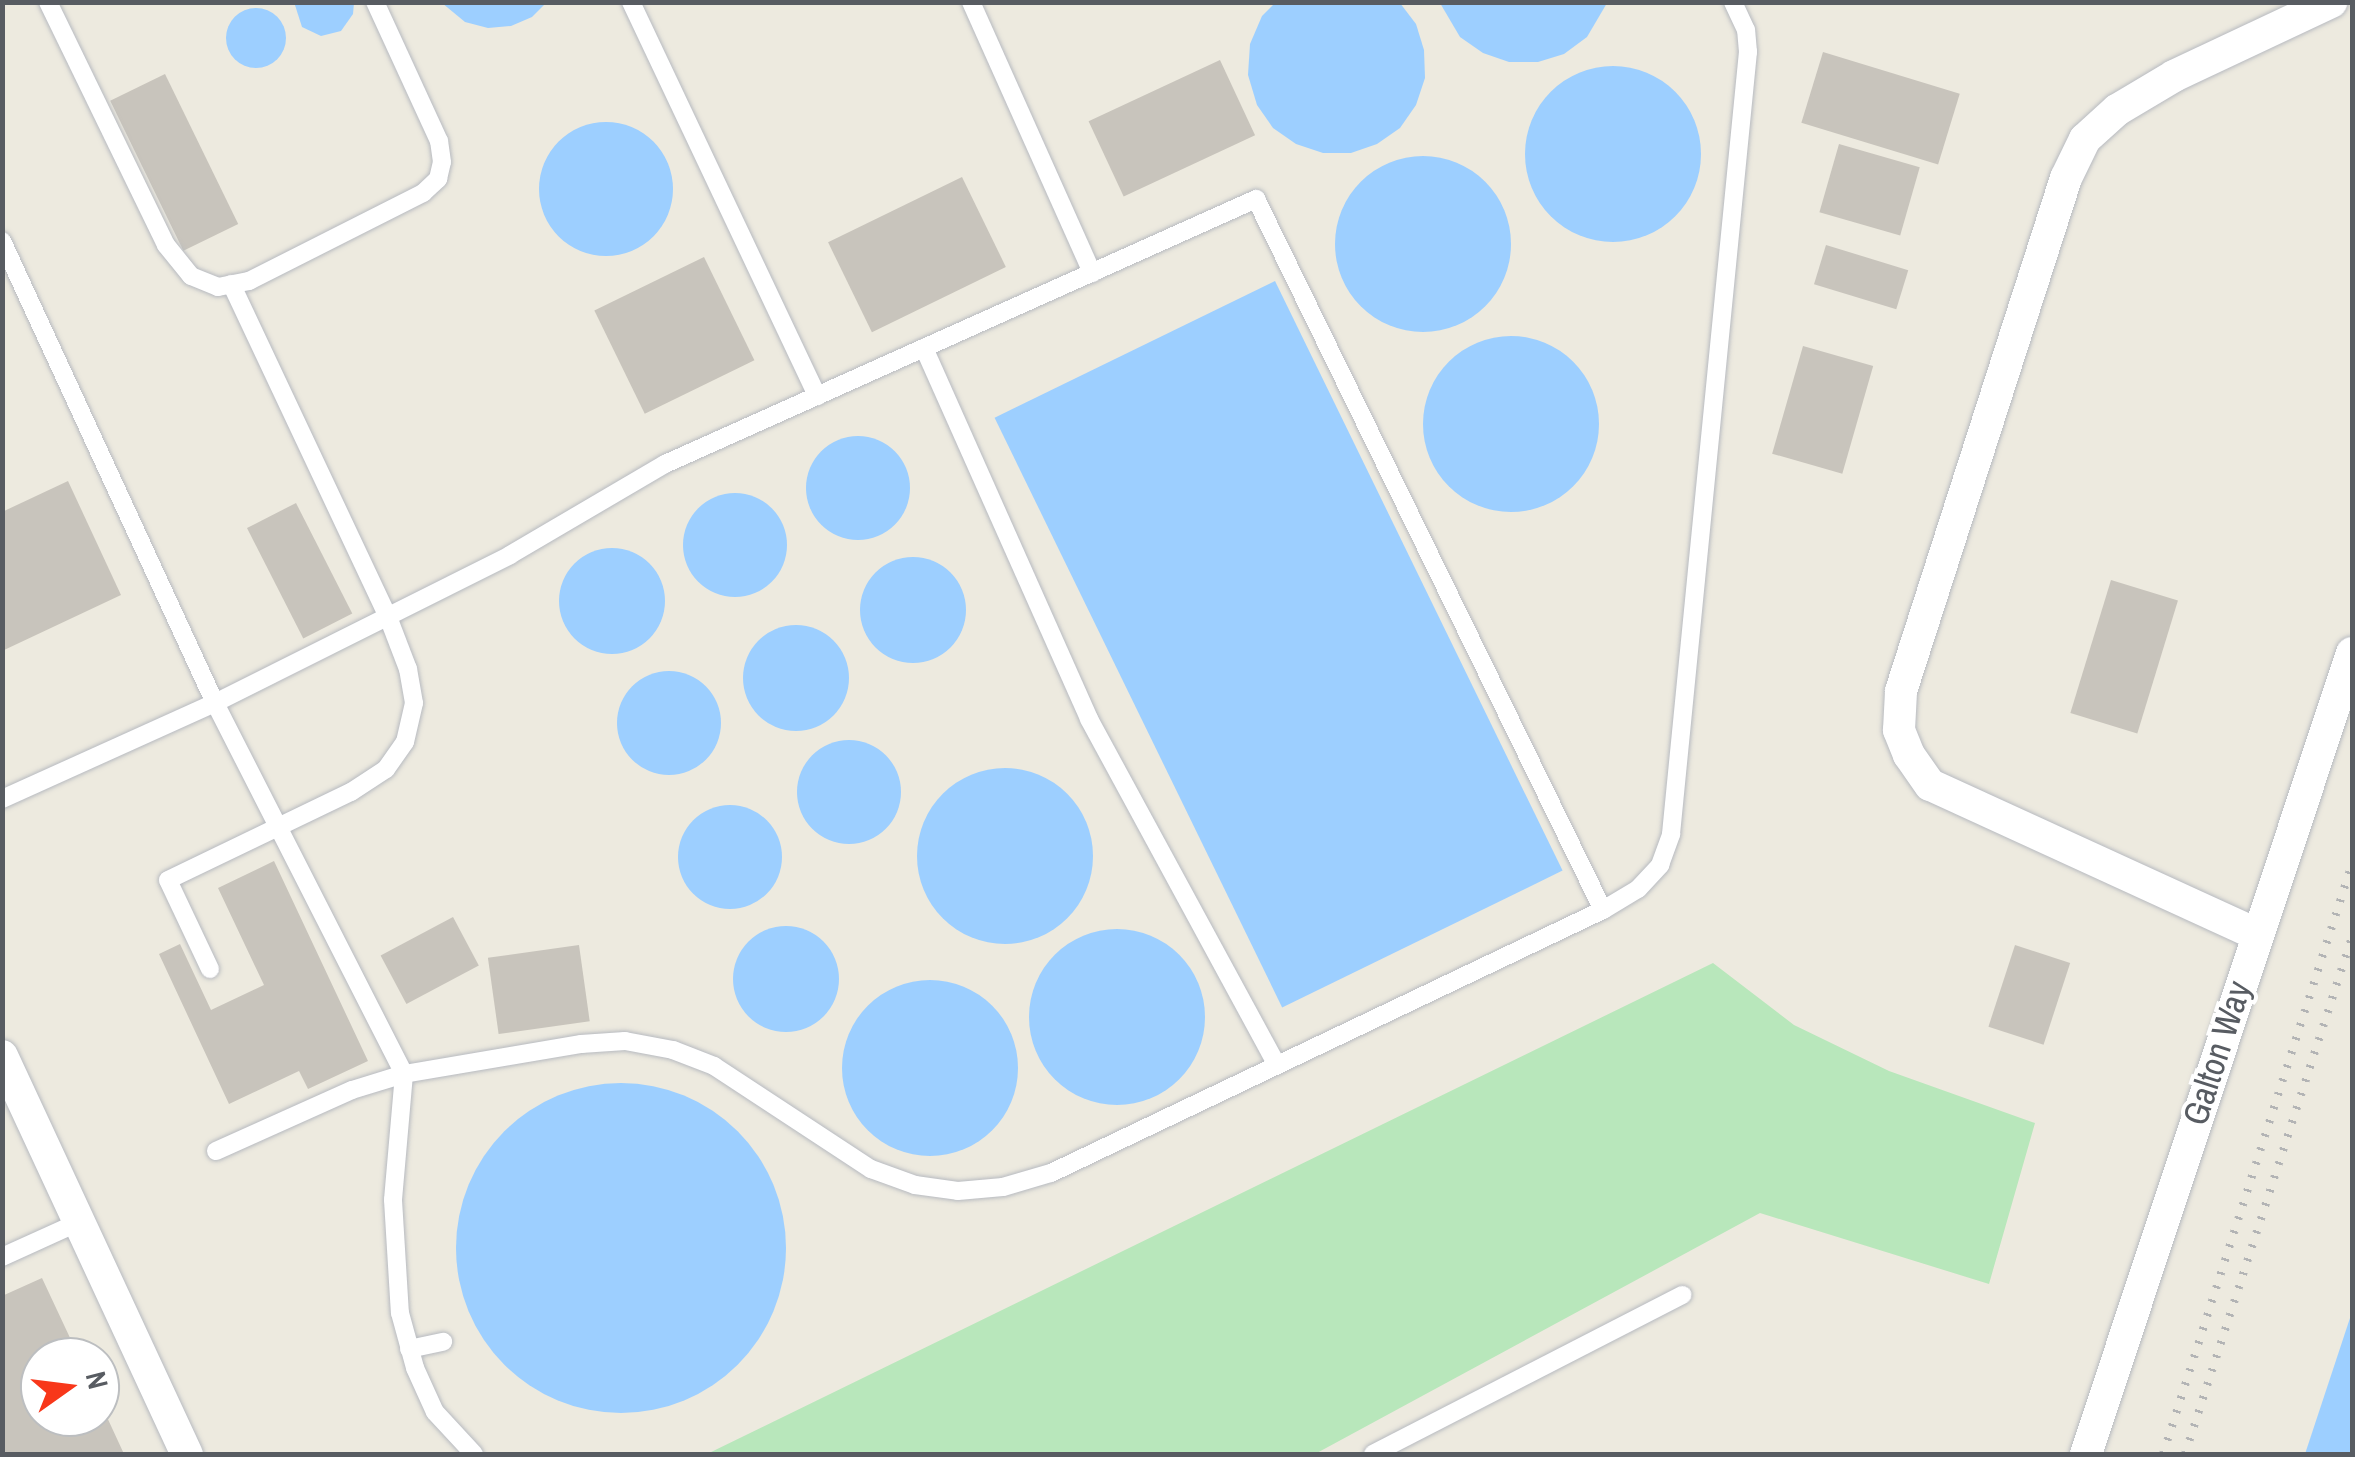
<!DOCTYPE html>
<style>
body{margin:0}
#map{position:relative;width:2355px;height:1457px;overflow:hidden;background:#edeadf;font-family:"Archivo Narrow",sans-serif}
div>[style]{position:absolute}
.green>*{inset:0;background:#b8e7bb}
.water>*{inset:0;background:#9dcfff;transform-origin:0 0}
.round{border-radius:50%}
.building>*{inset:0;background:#c8c4bc;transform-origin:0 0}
.roads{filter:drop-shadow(0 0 2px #b7bac0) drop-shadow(0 0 2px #b7bac0)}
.service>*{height:18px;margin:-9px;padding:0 9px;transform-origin:9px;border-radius:9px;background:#fff}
.minor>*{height:32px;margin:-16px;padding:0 16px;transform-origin:16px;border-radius:16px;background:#fff}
.rail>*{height:8px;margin-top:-4px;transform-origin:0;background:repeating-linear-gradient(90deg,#b3b4b5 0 2.5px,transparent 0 14.5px)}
span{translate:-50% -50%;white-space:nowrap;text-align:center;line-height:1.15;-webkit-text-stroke:8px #fff;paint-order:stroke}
.street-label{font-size:35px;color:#585c62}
.frame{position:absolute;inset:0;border:5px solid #585c62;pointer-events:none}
.north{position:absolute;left:20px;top:1337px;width:100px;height:100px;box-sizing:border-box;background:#fff;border:2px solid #bcbec0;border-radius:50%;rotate:76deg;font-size:28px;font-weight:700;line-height:40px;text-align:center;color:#585c62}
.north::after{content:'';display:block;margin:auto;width:35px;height:45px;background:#f8371a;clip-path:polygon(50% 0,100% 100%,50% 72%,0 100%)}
</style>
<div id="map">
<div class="green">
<i style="clip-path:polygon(1713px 963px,1794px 1025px,1889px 1071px,2035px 1123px,1989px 1284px,1760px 1213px,1315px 1454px,707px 1454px)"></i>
</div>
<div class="water">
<i style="clip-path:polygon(294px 2px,354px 3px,353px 14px,341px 31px,321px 36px,302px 27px)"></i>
<i style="clip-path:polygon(442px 3px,546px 3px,532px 17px,511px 26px,488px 28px,465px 22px)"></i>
<i style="clip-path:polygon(1275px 3px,1400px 3px,1416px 24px,1424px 50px,1425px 78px,1416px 105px,1400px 128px,1377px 144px,1351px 153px,1323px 153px,1296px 144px,1273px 128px,1257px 105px,1248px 75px,1250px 44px,1262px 16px)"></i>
<i style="clip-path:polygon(1440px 3px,1440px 2px,1607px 3px,1587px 37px,1564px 54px,1538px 62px,1509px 62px,1483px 53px,1460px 37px)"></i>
<i class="round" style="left:226px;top:8px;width:60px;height:60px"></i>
<i class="round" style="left:1525px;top:66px;width:176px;height:176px"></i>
<i class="round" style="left:539px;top:122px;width:134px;height:134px"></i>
<i class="round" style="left:1335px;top:156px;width:176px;height:176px"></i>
<i style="left:1275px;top:281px;width:656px;height:312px;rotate:64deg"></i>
<i class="round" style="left:1423px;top:336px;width:176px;height:176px"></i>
<i class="round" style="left:806px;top:436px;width:104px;height:104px"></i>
<i class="round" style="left:683px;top:493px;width:104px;height:104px"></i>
<i class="round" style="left:559px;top:548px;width:106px;height:106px"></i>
<i class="round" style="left:860px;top:557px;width:106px;height:106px"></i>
<i class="round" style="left:743px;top:625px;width:106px;height:106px"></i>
<i class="round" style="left:617px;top:671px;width:104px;height:104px"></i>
<i class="round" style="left:797px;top:740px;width:104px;height:104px"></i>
<i class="round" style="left:917px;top:768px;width:176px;height:176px"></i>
<i class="round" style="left:678px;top:805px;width:104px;height:104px"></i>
<i class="round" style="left:733px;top:926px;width:106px;height:106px"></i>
<i class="round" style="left:1029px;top:929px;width:176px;height:176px"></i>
<i class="round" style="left:842px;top:980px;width:176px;height:176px"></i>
<i class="round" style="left:456px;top:1083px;width:330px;height:330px"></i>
<i style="clip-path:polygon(2352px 1312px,2352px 1454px,2305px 1454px)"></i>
</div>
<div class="building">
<i style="left:1823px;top:52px;width:143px;height:74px;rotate:17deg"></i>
<i style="left:1220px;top:60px;width:83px;height:145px;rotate:65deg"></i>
<i style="left:165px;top:74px;width:167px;height:61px;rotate:64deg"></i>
<i style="left:1839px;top:144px;width:84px;height:71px;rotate:16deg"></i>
<i style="left:962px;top:177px;width:100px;height:149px;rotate:64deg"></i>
<i style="left:1826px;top:245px;width:86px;height:41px;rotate:17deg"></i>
<i style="left:704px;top:257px;width:115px;height:122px;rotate:64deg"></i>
<i style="left:1803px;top:346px;width:73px;height:112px;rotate:16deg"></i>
<i style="clip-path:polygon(68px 481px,121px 595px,2px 651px,2px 512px)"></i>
<i style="left:296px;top:503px;width:124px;height:55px;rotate:63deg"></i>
<i style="left:2111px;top:580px;width:70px;height:139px;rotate:17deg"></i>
<i style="clip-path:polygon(274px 861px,368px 1061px,308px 1089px,299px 1071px,229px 1104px,159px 954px,180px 944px,211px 1010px,264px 985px,218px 888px)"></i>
<i style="left:453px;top:917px;width:55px;height:82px;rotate:62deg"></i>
<i style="left:579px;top:945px;width:77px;height:92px;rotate:82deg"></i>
<i style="left:2015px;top:945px;width:58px;height:86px;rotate:18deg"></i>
<i style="clip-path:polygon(42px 1278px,79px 1357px,40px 1357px,40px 1417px,100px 1417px,100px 1402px,124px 1454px,2px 1454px,2px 1296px)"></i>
</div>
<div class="roads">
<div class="service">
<i style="left:48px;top:2px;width:270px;rotate:64.1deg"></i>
<i style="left:166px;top:245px;width:40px;rotate:51deg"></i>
<i style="left:191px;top:276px;width:29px;rotate:22deg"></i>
<i style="left:218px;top:287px;width:32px;rotate:-11deg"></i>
<i style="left:249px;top:281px;width:195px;rotate:-26.8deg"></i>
<i style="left:423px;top:193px;width:21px;rotate:-43deg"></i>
<i style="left:438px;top:179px;width:17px;rotate:-77deg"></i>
<i style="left:442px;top:162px;width:21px;rotate:-98deg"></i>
<i style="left:439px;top:141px;width:153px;rotate:-114.7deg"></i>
<i style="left:631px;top:2px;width:436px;rotate:64.7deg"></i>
<i style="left:971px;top:2px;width:297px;rotate:65.9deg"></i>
<i style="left:2px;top:241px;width:509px;rotate:65.25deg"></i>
<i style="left:215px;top:703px;width:416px;rotate:63deg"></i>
<i style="left:404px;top:1074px;width:180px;rotate:-9.6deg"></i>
<i style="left:581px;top:1044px;width:44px;rotate:-3.9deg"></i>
<i style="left:625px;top:1041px;width:49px;rotate:10.6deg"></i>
<i style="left:673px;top:1050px;width:44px;rotate:21.3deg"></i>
<i style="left:714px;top:1066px;width:188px;rotate:33.3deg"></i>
<i style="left:871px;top:1169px;width:47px;rotate:20deg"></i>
<i style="left:915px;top:1185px;width:43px;rotate:7.9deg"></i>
<i style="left:958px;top:1191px;width:45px;rotate:-5.1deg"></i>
<i style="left:1003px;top:1187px;width:50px;rotate:-16.3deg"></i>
<i style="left:1051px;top:1173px;width:611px;rotate:-25.48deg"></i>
<i style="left:1603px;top:910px;width:41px;rotate:-31deg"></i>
<i style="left:1638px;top:889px;width:33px;rotate:-47deg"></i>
<i style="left:1660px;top:865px;width:33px;rotate:-70deg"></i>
<i style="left:1671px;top:834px;width:786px;rotate:-84.38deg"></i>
<i style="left:1748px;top:52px;width:22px;rotate:-95deg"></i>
<i style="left:1746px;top:30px;width:31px;rotate:-115deg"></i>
<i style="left:924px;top:348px;width:406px;rotate:66deg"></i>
<i style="left:1089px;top:719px;width:394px;rotate:61.5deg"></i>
<i style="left:2px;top:799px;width:234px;rotate:-24.3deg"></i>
<i style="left:215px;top:703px;width:330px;rotate:-26.6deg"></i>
<i style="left:510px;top:555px;width:180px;rotate:-30.4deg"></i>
<i style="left:665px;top:464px;width:648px;rotate:-24.15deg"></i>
<i style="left:1256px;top:199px;width:791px;rotate:63.99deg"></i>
<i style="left:210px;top:969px;width:98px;rotate:-115.3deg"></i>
<i style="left:168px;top:880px;width:203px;rotate:-25.7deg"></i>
<i style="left:351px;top:792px;width:42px;rotate:-33.3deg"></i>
<i style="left:386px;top:769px;width:33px;rotate:-55deg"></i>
<i style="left:405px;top:742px;width:40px;rotate:-77deg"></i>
<i style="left:414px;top:703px;width:35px;rotate:-100deg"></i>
<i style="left:408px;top:669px;width:56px;rotate:-111deg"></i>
<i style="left:388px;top:617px;width:368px;rotate:-115.2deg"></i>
<i style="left:216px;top:1151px;width:149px;rotate:-24.2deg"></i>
<i style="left:352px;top:1090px;width:54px;rotate:-17.1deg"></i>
<i style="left:404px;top:1074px;width:126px;rotate:95deg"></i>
<i style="left:393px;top:1200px;width:113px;rotate:86.5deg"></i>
<i style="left:400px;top:1313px;width:57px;rotate:74.7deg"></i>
<i style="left:415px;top:1368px;width:48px;rotate:65.6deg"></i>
<i style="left:435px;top:1412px;width:57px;rotate:47.1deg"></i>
<i style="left:2px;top:1257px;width:85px;rotate:-24.4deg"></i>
<i style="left:409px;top:1349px;width:35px;rotate:-12deg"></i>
<i style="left:1373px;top:1454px;width:348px;rotate:-27.2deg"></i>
</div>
<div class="minor">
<i style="left:2256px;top:934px;width:358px;rotate:-155.4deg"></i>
<i style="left:1930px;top:785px;width:37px;rotate:-125deg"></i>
<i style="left:1909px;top:755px;width:27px;rotate:-112deg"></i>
<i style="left:1899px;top:730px;width:39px;rotate:-87deg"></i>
<i style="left:1901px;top:691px;width:539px;rotate:-72.17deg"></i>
<i style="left:2066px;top:178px;width:43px;rotate:-64deg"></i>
<i style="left:2085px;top:139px;width:43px;rotate:-42.2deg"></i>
<i style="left:2117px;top:110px;width:66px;rotate:-30.8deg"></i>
<i style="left:2174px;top:76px;width:174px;rotate:-25.2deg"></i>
<i style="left:2px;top:1056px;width:439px;rotate:65.1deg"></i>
<i style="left:2086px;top:1454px;width:844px;rotate:-71.63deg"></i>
</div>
</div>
<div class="rail">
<i style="left:2163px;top:1454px;width:620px;rotate:-72.24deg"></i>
<i style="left:2185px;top:1454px;width:543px;rotate:-72.1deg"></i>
</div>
<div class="street-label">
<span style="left:2217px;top:1053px;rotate:-72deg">Galton Way</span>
</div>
<div class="frame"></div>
<div class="north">N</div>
</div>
